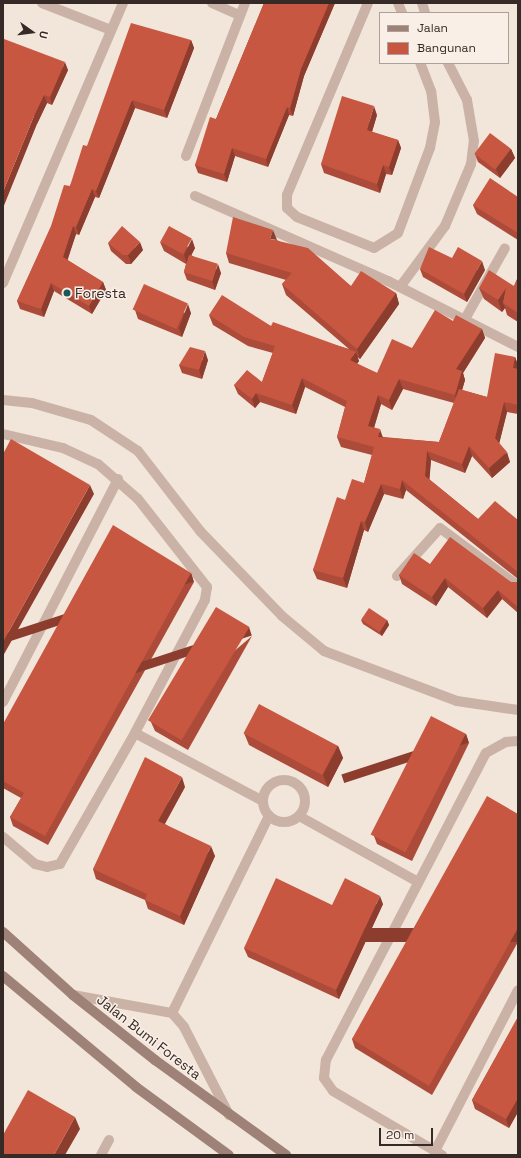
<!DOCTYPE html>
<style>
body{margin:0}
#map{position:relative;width:521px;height:1158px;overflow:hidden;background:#f2e5da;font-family:"Space Grotesk",sans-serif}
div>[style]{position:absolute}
.minor>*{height:10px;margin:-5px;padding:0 5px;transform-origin:5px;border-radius:5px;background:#cab3a6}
.minor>.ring{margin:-5px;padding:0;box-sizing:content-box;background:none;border:10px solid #cab3a6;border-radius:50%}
.secondary>*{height:10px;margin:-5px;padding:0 5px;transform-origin:5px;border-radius:5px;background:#9e8277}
.wall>*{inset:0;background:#ac4b39}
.shaded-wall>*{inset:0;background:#8c3d2e;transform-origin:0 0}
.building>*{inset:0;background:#c85742;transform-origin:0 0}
.dots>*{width:11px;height:11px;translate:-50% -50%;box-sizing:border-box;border:2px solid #faefe6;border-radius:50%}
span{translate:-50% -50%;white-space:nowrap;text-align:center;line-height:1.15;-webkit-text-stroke:3px #faefe6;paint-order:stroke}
.poi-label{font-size:14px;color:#362a27}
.left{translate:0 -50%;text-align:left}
.street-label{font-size:14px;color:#362a27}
.frame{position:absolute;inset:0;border:4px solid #362a27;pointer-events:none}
.legend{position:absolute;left:379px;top:12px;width:130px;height:52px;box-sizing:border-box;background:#faefe6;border:1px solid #aca09a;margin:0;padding:5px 7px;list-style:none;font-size:12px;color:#362a27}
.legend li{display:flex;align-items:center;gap:8px;height:20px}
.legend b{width:20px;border:1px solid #aca09a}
.north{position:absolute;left:12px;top:12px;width:40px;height:40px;-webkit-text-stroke:3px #faefe6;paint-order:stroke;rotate:104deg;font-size:11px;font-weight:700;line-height:16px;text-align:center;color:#362a27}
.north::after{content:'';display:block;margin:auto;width:14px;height:18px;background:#362a27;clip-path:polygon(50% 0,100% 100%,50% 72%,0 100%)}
.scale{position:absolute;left:379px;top:1128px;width:54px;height:18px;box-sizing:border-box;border:2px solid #362a27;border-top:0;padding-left:5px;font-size:12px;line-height:14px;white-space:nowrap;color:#362a27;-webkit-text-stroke:3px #faefe6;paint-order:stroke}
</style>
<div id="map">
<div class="minor">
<i style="left:42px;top:3px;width:74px;rotate:21.4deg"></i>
<i style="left:212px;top:3px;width:30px;rotate:24deg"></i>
<i style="left:368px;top:3px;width:208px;rotate:112.9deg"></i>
<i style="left:287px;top:195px;width:13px;rotate:90deg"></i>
<i style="left:287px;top:208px;width:13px;rotate:42deg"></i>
<i style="left:297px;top:217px;width:83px;rotate:21.9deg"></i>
<i style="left:374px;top:248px;width:28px;rotate:-32deg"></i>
<i style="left:398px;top:233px;width:91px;rotate:-69.4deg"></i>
<i style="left:430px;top:148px;width:26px;rotate:-79deg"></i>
<i style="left:435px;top:122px;width:31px;rotate:-97deg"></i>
<i style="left:431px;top:91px;width:30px;rotate:-111deg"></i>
<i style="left:398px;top:3px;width:11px;rotate:68deg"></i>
<i style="left:422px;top:3px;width:10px;rotate:73deg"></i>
<i style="left:186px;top:156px;width:164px;rotate:-68.9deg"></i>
<i style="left:195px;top:196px;width:211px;rotate:23.8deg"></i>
<i style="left:388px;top:281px;width:146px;rotate:26.9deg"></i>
<i style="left:3px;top:283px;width:305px;rotate:-66.8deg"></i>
<i style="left:400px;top:287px;width:76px;rotate:-53.6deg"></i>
<i style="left:445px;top:226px;width:67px;rotate:-67.2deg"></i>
<i style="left:471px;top:164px;width:23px;rotate:-83deg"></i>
<i style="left:474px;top:141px;width:42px;rotate:-99.7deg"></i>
<i style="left:467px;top:100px;width:42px;rotate:-117.2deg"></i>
<i style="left:465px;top:319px;width:81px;rotate:-60.6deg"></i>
<i style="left:3px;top:400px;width:29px;rotate:6deg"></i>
<i style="left:32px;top:403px;width:61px;rotate:16.1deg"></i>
<i style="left:91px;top:420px;width:56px;rotate:33.4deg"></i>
<i style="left:138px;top:451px;width:101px;rotate:52.2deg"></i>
<i style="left:200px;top:531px;width:118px;rotate:46deg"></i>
<i style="left:282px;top:616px;width:55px;rotate:39.8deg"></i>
<i style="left:324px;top:651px;width:142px;rotate:20.6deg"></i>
<i style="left:457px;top:701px;width:62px;rotate:8.4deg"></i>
<i style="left:3px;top:434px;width:62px;rotate:13.1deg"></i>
<i style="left:63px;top:448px;width:38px;rotate:25deg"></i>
<i style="left:98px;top:464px;width:53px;rotate:41.2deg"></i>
<i style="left:138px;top:499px;width:112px;rotate:51.9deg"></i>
<i style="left:207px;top:587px;width:13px;rotate:99deg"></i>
<i style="left:205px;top:600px;width:150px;rotate:117.8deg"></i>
<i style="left:135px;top:733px;width:151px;rotate:119.8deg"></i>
<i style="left:60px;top:864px;width:13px;rotate:167deg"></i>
<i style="left:47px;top:867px;width:12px;rotate:-166deg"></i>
<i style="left:35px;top:864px;width:42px;rotate:-139.8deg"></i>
<i style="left:397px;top:576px;width:64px;rotate:-48.1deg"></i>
<i style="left:440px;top:528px;width:97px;rotate:36.6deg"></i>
<i style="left:3px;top:702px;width:251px;rotate:-62.7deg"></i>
<i style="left:135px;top:733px;width:145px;rotate:28deg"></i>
<i class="ring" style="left:263px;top:780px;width:32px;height:32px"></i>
<i style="left:299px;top:816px;width:136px;rotate:29deg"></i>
<i style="left:73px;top:995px;width:101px;rotate:10.3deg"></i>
<i style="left:172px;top:1013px;width:18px;rotate:49deg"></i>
<i style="left:184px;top:1027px;width:99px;rotate:62.9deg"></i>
<i style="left:172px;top:1013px;width:220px;rotate:-63.8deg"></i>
<i style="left:435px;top:1151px;width:181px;rotate:-62.7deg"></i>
<i style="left:101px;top:1155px;width:17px;rotate:-62deg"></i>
<i style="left:442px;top:1155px;width:126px;rotate:-149.6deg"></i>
<i style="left:333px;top:1091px;width:16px;rotate:-125deg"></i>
<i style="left:324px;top:1078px;width:18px;rotate:-84deg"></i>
<i style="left:326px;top:1060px;width:346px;rotate:-62.5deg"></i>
<i style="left:486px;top:753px;width:23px;rotate:-29deg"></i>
<i style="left:506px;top:742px;width:12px;rotate:-5deg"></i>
</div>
<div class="secondary">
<i style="left:3px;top:932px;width:94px;rotate:42deg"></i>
<i style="left:73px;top:995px;width:105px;rotate:38.4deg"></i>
<i style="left:155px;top:1060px;width:162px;rotate:35.9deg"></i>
<i style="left:3px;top:976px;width:173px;rotate:39.8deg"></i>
<i style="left:136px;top:1087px;width:115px;rotate:36.2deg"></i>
</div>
<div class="wall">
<i style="clip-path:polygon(264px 3px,335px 3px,304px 76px,293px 116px,289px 115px,268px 167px,235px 156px,227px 182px,198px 173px,195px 165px,216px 119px)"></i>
<i style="clip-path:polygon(191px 40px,194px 48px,167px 118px,135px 108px,99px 198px,95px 197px,79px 235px,76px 234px,67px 260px,103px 282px,106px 290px,92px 314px,54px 291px,44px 317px,20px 309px,17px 301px,70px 186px,87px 146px)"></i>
<i style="clip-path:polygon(3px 41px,68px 70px,52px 105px,47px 103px,37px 124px)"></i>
<i style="clip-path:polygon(377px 115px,372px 132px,398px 140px,401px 148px,392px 175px,386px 174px,380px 193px,324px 173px,321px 164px)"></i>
<i style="clip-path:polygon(511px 149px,515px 158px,500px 178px,478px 162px,475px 154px)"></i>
<i style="clip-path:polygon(518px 197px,518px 240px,477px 214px,473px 205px)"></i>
<i style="clip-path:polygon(evenodd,277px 240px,351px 286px,396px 293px,399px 304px,360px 359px,357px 357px,359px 361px,357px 364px,377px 373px,412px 348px,453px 321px,482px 329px,485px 338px,463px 373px,465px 380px,462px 390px,487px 397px,515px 357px,518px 365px,518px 414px,507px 412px,499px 444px,510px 462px,492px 478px,472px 456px,465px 473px,431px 460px,429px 479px,478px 519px,518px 520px,518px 579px,406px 490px,403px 499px,384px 494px,368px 532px,364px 530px,347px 588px,317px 579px,313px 570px,345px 500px,364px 483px,372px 455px,341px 447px,337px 437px,345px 407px,305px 387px,296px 414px,260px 402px,255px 408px,238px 394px,234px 385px,262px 382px,273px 353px,248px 346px,213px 325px,209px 315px,271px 326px,349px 349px,286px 295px,282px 284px,286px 280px,229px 263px,226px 253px,277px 240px,403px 389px,454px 403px,439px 442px,383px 437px,374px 427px,381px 404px,392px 410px,403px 389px)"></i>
<i style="clip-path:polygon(160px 242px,195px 248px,191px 255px,221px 273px,215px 290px,187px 280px,184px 272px,186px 264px,164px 251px)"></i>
<i style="clip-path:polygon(108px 243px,143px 250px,131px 264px,126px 264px,111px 251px)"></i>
<i style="clip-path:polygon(420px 269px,485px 270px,467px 302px,423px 277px)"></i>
<i style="clip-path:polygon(518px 277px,518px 322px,507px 315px,505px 308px,502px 312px,484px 299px,479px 288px,514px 286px)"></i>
<i style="clip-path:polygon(135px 310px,191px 313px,182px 337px,138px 319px)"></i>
<i style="clip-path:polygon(208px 360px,202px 379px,182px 373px,179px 365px)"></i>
<i style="clip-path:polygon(430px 564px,511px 582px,517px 582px,518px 581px,518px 613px,502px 599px,487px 618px,448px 587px,436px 606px,402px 584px,399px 575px)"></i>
<i style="clip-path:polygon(191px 573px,194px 582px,48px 845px,13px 826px,10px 817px,21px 798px,3px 788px,3px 724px)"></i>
<i style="clip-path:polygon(361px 620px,387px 620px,389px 625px,382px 636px,363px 624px)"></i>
<i style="clip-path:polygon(252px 636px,188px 750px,155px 731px,151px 722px)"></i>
<i style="clip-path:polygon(244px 733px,338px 746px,343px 758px,328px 787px,249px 745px)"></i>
<i style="clip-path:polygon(466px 734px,469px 743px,412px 861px,377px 844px,374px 836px)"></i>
<i style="clip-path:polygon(185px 787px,165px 824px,215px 856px,184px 925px,148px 909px,145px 900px,96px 879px,93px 869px)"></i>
<i style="clip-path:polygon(518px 814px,518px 942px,432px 1095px,355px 1048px,352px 1039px)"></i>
<i style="clip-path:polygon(383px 904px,339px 999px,248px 957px,244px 948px,332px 905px)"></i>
<i style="clip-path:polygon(518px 1017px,518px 1112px,509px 1128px,475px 1109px,472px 1100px)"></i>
</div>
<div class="shaded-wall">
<i style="clip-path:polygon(329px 3px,335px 3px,304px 76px,293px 116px,290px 108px,301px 69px)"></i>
<i style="clip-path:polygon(191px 40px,194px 48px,167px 118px,164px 110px)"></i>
<i style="clip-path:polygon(65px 62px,68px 70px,52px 105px,50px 97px)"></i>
<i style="clip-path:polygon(44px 95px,47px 103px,37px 124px,3px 208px,3px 192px,34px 116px)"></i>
<i style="clip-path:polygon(132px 100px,135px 108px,99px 198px,96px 191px)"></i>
<i style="clip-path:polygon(374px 106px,377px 115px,370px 138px,367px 130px)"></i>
<i style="clip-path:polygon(287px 107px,289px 115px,268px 167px,266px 159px)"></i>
<i style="clip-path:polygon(398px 140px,401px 148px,392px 175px,389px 167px)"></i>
<i style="clip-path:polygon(232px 148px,235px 156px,227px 182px,224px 174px)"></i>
<i style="clip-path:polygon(511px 149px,515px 158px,500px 178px,496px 169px)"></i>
<i style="clip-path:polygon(383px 165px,386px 174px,380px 193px,377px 184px)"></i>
<i style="clip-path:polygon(92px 189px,95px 197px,79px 235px,76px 227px)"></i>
<i style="clip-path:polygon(73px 226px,76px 234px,66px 265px,63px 257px)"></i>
<i style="clip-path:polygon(273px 230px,277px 240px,270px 239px)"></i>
<i style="clip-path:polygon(192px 239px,195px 248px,187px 264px,184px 255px)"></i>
<i style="clip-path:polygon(140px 242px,143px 250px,131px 264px,128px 255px)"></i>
<i style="clip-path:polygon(482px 261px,485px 270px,467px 302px,464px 294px)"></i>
<i style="clip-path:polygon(218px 264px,221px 273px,215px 290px,212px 281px)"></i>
<i style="clip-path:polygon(103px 282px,106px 290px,92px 314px,89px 306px)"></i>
<i style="clip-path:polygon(51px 283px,54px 291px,44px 317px,41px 309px)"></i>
<i style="clip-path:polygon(506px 288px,503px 303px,505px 308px,502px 312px,498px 300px)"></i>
<i style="clip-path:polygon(396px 293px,399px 304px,360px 359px,357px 349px)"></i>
<i style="clip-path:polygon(188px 304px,191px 313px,182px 337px,179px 328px)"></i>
<i style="clip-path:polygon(482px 329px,485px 338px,463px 373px,465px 380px,458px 404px,455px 395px,456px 369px)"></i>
<i style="clip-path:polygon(205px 351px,208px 360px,202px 379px,199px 370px)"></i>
<i style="clip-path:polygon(356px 352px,359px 361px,353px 369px,350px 360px)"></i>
<i style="clip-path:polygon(515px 357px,518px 365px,518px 369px,513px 368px)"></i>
<i style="clip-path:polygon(302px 378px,305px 387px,296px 414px,292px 405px)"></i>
<i style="clip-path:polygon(399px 379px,403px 389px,392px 410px,389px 400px)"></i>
<i style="clip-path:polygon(256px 393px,260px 402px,255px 408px,252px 399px)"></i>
<i style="clip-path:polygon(378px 395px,381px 404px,372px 435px,368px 426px)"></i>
<i style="clip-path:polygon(504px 402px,507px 412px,498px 448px,495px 438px)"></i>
<i style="clip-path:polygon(380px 429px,383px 438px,378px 437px)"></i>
<i style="clip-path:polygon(469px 446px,472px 456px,465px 473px,462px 464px)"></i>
<i style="clip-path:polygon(427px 451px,431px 460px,429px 486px,425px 476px)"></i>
<i style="clip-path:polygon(507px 452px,510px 462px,492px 478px,489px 468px)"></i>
<i style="clip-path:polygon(402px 480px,406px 490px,403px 499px,400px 489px)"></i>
<i style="clip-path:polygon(381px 484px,384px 494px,368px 532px,365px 522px)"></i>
<i style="clip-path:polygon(90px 485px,94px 494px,3px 656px,3px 642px)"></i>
<i style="clip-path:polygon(361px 521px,364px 530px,347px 588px,343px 578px)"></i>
<i style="left:191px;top:573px;width:9px;height:301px;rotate:72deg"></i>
<i style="clip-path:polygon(445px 578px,448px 587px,436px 606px,432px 597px)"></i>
<i style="clip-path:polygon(498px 590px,502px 599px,487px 618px,483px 608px)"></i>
<i style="clip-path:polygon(387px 620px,389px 625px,382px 636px,380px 632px)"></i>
<i style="left:249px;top:627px;width:9px;height:131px;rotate:72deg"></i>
<i style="left:466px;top:734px;width:9px;height:131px;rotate:72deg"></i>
<i style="clip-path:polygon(338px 746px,343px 758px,328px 787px,323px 775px)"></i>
<i style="clip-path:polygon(182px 777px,185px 787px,161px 830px,158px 821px)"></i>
<i style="clip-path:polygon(211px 846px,215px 856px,184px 925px,180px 916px)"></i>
<i style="clip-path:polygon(380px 896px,383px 904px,339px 999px,336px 990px)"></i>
<i style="left:518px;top:928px;width:14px;height:181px;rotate:90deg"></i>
<i style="clip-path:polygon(518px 1098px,518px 1112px,509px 1128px,506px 1119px)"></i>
<i style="clip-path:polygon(75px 1117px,80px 1129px,65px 1155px,54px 1155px)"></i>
</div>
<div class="building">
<i style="clip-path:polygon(264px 3px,329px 3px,301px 69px,290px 108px,287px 107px,266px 159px,232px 148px,224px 174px,195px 165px,210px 117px,216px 119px)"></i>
<i style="clip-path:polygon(131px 23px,191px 40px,164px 110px,132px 100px,96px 191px,92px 189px,76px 227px,73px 226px,63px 257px,103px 282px,89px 306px,51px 283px,41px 309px,17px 301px,51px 226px,64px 185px,70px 186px,83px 145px,87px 146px)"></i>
<i style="clip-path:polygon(4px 39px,65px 62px,50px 97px,44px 95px,34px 116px,3px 192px,3px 41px)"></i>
<i style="clip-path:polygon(342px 96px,374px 106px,367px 130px,398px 140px,389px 167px,383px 165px,377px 184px,321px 164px)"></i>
<i style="left:490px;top:133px;width:26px;height:26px;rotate:37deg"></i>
<i style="clip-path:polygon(490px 178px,518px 197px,518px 233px,473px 205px)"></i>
<i style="clip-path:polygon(233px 217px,273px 230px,270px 239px,308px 248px,351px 286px,361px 271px,396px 293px,357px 349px,282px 284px,292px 273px,226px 253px)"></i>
<i style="clip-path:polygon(122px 226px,140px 242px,128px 255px,123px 255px,108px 243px)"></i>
<i style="left:169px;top:226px;width:26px;height:18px;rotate:29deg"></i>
<i style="clip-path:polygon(429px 247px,452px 258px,458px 247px,482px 261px,464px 294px,420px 269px)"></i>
<i style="left:189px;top:255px;width:30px;height:18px;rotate:17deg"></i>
<i style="clip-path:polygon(489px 270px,514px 286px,518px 277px,518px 313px,503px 303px,506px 288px,498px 300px,479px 288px)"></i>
<i style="left:144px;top:284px;width:48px;height:28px;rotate:24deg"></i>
<i style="clip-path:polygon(222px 295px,271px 326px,273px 322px,356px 352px,350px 360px,377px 373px,392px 339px,412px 348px,435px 310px,453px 321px,456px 315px,482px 329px,456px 369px,462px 371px,455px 395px,399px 379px,389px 400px,378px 395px,368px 426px,380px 429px,378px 437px,439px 442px,459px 389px,487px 397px,495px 353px,515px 357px,513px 368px,518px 369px,518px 405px,504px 402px,495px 438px,507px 452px,489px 468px,469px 446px,462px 464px,427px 451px,425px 476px,478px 519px,495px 501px,518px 520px,518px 572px,402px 480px,400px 489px,381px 484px,365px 522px,361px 521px,343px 578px,313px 570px,337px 497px,345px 500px,352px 479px,364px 483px,374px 447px,337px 437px,347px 401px,302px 378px,292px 405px,256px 393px,252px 399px,234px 385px,247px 370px,262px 382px,275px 346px,244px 337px,209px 315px)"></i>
<i style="clip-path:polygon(190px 347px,205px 351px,199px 370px,179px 365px)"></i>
<i style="clip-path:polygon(11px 439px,90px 485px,3px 642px,3px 454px)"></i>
<i style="clip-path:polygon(113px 525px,191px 573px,45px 836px,10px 817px,24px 793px,3px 781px,3px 724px)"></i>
<i style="clip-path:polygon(450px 537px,511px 582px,517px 582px,518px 581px,518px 607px,498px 590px,483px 608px,445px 578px,432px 597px,399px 575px,414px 553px,430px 564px)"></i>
<i style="left:216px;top:607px;width:39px;height:132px;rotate:31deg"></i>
<i style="left:369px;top:608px;width:22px;height:14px;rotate:34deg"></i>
<i style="left:259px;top:704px;width:89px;height:33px;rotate:28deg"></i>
<i style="left:431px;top:716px;width:39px;height:133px;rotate:27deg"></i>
<i style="clip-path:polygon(145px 757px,182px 777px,158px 821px,211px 846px,180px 916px,145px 900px,147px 894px,93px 869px)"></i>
<i style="clip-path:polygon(487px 796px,518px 814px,518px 928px,429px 1086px,352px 1039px)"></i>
<i style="clip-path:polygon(276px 878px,332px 905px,345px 878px,380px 896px,336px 990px,244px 948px)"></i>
<i style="clip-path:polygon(518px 1017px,518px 1098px,506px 1119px,472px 1100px)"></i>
<i style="clip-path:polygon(28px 1090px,75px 1117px,54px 1155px,3px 1155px,3px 1135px)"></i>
</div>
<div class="dots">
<i style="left:67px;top:293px;background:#1c5857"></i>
</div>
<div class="poi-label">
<span class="left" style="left:75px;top:293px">Foresta</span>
</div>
<div class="street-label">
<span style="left:149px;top:1037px;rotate:38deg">Jalan Bumi Foresta</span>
</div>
<div class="frame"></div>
<ul class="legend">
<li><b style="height:5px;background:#9e8277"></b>Jalan</li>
<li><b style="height:11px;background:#c85742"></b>Bangunan</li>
</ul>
<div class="north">U</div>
<div class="scale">20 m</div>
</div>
